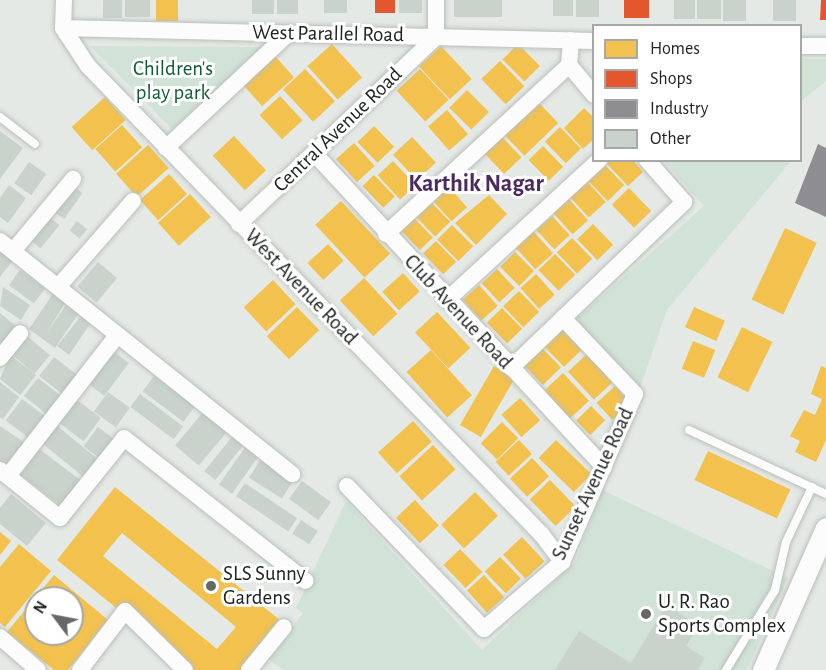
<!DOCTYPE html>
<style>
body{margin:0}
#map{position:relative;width:826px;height:670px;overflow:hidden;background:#e4e9e5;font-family:"Alegreya Sans",sans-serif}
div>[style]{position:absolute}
.green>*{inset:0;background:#d1e2d6}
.homes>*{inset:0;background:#f2c14e;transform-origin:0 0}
.shops>*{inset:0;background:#e4572e;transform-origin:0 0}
.industry>*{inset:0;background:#8d8d92}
.building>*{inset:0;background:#c9d3cc;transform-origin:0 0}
.roads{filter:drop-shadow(0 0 2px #babfbb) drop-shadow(0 0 2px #babfbb)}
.service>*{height:8px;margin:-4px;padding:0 4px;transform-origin:4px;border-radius:4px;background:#fbfcfb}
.minor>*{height:16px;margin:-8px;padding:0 8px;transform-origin:8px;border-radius:8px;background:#fbfcfb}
.tertiary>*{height:21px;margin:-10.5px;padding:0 10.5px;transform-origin:10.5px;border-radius:10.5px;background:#fbfcfb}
.dots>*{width:16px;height:16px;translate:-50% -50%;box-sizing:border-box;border:3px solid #fff;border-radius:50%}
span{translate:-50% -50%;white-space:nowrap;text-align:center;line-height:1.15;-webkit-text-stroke:6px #fff;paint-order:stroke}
.street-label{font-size:21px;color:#202421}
.park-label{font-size:21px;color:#105b34}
.poi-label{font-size:21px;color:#202421}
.left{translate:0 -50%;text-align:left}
.quarter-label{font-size:24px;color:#4b2961;font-weight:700}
.legend{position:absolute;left:592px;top:24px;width:210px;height:138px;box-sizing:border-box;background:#fff;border:2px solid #a6a7a6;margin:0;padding:8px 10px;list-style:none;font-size:18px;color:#202421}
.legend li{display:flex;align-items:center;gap:12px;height:30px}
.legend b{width:30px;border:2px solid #a6a7a6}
.north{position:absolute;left:24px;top:586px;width:60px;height:60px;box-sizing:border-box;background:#fff;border:2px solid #a6a7a6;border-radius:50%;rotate:302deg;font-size:16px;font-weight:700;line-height:24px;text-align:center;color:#202421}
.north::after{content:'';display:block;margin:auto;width:21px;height:27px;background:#656966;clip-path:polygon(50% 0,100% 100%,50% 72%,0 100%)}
</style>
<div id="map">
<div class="green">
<i style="clip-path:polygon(90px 46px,263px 47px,172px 129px)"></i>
<i style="clip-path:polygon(800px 59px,826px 59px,826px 81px,801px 101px)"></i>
<i style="clip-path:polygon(664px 161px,791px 161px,667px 310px,639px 391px,574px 321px,704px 206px)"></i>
<i style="clip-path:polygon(602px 490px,788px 578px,747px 670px,284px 670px,268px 659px,303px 613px,296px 608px,346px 501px,482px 650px,576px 561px)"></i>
</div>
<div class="homes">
<i style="left:156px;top:0;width:22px;height:21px"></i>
<i style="left:332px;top:44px;width:45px;height:33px;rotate:48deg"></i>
<i style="left:518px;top:44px;width:31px;height:22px;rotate:45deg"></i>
<i style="left:441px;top:46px;width:45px;height:30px;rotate:47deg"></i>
<i style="left:274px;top:55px;width:30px;height:43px;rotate:48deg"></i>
<i style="left:500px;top:61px;width:35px;height:26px;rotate:46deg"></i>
<i style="left:305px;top:69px;width:44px;height:30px;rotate:47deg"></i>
<i style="left:420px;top:69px;width:42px;height:32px;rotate:47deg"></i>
<i style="left:467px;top:90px;width:31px;height:25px;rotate:45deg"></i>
<i style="left:280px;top:96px;width:33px;height:28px;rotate:47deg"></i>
<i style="left:105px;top:97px;width:31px;height:45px;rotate:48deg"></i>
<i style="left:536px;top:100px;width:32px;height:47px;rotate:46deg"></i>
<i style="clip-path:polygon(584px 108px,594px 118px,594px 139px,583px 149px,564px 128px)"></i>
<i style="left:447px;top:110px;width:32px;height:25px;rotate:49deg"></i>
<i style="left:122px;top:125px;width:30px;height:36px;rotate:48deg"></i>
<i style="left:374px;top:126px;width:29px;height:23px;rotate:46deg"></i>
<i style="left:560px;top:127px;width:30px;height:21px;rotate:46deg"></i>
<i style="left:234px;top:136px;width:47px;height:29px;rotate:47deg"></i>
<i style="left:412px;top:137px;width:35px;height:26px;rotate:47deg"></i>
<i style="left:502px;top:137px;width:28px;height:24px;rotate:46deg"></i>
<i style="left:354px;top:143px;width:31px;height:24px;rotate:48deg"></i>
<i style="left:148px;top:145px;width:31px;height:43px;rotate:48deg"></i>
<i style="left:543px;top:146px;width:29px;height:20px;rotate:46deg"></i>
<i style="clip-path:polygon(611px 160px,633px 160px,643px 172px,628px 186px,607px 164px)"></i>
<i style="left:393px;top:161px;width:33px;height:21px;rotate:47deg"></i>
<i style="left:602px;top:162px;width:32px;height:23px;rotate:46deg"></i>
<i style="left:169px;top:174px;width:27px;height:39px;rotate:48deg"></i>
<i style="left:374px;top:175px;width:30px;height:16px;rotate:46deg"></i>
<i style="left:585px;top:179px;width:31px;height:23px;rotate:48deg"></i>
<i style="left:447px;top:185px;width:30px;height:21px;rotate:48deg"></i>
<i style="left:629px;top:188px;width:32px;height:24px;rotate:46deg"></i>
<i style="left:190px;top:194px;width:31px;height:43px;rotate:48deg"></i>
<i style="clip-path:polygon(489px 195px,507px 214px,476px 245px,455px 223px)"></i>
<i style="left:568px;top:198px;width:30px;height:21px;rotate:48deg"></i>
<i style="left:341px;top:201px;width:72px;height:35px;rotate:47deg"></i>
<i style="left:430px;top:201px;width:29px;height:21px;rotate:46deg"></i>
<i style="left:412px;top:216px;width:30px;height:18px;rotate:46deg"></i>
<i style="left:552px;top:216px;width:26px;height:21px;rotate:47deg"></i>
<i style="left:593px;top:224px;width:29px;height:22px;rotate:46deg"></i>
<i style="left:452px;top:225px;width:30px;height:21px;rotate:45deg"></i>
<i style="left:785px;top:228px;width:35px;height:79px;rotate:25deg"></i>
<i style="left:533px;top:231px;width:30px;height:24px;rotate:48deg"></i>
<i style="left:572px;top:238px;width:29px;height:21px;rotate:46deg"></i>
<i style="left:436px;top:241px;width:29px;height:18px;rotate:46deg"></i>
<i style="left:328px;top:244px;width:23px;height:28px;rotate:47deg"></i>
<i style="left:515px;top:252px;width:27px;height:21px;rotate:45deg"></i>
<i style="left:555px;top:254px;width:29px;height:23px;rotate:46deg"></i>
<i style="left:497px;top:269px;width:26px;height:21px;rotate:47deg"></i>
<i style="left:403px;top:273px;width:25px;height:28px;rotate:48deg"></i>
<i style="left:536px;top:274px;width:28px;height:21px;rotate:48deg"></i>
<i style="left:364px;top:278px;width:49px;height:33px;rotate:47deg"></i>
<i style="left:273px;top:280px;width:33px;height:40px;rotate:47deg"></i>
<i style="left:479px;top:285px;width:28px;height:22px;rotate:48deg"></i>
<i style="left:519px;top:291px;width:29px;height:22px;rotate:46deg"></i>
<i style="left:297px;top:307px;width:32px;height:42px;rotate:46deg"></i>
<i style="left:694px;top:307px;width:34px;height:22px;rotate:24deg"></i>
<i style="left:502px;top:308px;width:29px;height:21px;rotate:46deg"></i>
<i style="left:437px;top:312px;width:49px;height:30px;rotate:47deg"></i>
<i style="left:559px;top:327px;width:32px;height:24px;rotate:46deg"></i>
<i style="left:742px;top:327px;width:34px;height:56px;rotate:26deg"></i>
<i style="left:693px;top:341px;width:24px;height:30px;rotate:22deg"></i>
<i style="left:540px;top:346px;width:30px;height:25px;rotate:46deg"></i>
<i style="left:431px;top:350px;width:61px;height:33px;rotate:48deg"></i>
<i style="left:587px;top:354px;width:38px;height:26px;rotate:47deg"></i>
<i style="left:494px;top:366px;width:24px;height:68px;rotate:30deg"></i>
<i style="clip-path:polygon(821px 366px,826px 368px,826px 440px,816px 462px,795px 452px,800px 441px,790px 436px,804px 410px,815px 415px,822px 399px,811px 394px)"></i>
<i style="left:563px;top:373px;width:38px;height:27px;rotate:47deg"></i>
<i style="left:615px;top:386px;width:23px;height:25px;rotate:47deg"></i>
<i style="left:520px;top:398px;width:30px;height:25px;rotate:48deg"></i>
<i style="left:591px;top:406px;width:20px;height:21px;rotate:45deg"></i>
<i style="left:413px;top:421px;width:28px;height:47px;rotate:48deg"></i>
<i style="left:502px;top:422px;width:23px;height:30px;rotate:45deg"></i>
<i style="left:519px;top:440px;width:19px;height:32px;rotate:47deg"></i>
<i style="left:556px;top:440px;width:49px;height:25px;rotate:44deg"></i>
<i style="left:433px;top:445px;width:33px;height:46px;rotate:47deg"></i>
<i style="left:708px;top:451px;width:91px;height:32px;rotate:25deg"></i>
<i style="left:532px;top:458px;width:25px;height:30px;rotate:47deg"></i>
<i style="left:550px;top:480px;width:37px;height:28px;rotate:46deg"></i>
<i style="clip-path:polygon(evenodd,115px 487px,281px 621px,241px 670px,193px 670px,57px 560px,115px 487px,122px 533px,236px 627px,217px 649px,103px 556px,122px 533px)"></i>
<i style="left:475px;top:492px;width:33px;height:47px;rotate:46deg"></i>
<i style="left:415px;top:500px;width:35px;height:26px;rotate:47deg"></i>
<i style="clip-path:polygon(0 532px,11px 541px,0 555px)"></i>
<i style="left:522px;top:537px;width:33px;height:26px;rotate:47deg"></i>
<i style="clip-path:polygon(19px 544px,51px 571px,5px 627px,0 623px,0 567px)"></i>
<i style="left:460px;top:549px;width:32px;height:23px;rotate:46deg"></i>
<i style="left:500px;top:557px;width:30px;height:21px;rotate:46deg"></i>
<i style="clip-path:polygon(evenodd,54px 575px,108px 620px,68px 670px,54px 670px,7px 632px,54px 575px,36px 598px,72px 598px,72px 634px,36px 634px,36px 598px)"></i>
<i style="left:484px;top:575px;width:30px;height:23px;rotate:48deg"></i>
</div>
<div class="shops">
<i style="left:375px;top:0;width:20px;height:13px"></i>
<i style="left:624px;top:0;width:25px;height:18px"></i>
<i style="clip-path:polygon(821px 0,826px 0,826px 20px,820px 20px)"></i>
</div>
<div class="industry">
<i style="clip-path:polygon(818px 144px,826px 148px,826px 217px,795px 203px)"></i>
</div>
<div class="building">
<i style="left:103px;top:0;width:19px;height:18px"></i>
<i style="left:125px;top:0;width:25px;height:17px"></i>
<i style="left:252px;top:0;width:22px;height:14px"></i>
<i style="left:277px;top:0;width:21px;height:14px"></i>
<i style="left:324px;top:0;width:23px;height:13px"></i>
<i style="left:399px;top:0;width:23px;height:13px"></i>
<i style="left:454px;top:0;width:48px;height:17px"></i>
<i style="left:553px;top:0;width:20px;height:16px"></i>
<i style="left:576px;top:0;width:23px;height:17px"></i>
<i style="left:674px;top:0;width:21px;height:19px"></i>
<i style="left:697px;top:0;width:24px;height:19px"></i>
<i style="left:723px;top:0;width:23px;height:21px"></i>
<i style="left:773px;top:0;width:23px;height:21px"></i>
<i style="clip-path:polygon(0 131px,23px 148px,0 179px)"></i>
<i style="left:29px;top:162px;width:21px;height:26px;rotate:35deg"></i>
<i style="left:67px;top:182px;width:19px;height:32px;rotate:35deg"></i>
<i style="clip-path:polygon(9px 185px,26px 198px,8px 223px,0 217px,0 198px)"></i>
<i style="left:43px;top:212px;width:21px;height:30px;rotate:39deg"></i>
<i style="left:77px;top:221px;width:13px;height:12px;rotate:39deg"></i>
<i style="clip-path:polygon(0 250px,13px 260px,0 277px)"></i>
<i style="left:98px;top:262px;width:25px;height:32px;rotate:40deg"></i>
<i style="left:20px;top:270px;width:31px;height:19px;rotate:36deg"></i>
<i style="clip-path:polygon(3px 287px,30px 305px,21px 320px,0 306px)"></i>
<i style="clip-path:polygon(54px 292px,67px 300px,46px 334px,66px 305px,79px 313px,55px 348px,29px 329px)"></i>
<i style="clip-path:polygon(0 313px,18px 328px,3px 346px,0 343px)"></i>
<i style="clip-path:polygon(81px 316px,90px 324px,69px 355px,57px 346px)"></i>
<i style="left:27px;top:336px;width:30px;height:24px;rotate:40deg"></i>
<i style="left:113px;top:351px;width:20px;height:41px;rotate:37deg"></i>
<i style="clip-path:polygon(10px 355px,36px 375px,20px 395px,0 379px)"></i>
<i style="left:54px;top:357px;width:31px;height:24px;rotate:38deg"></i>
<i style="left:154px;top:376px;width:51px;height:19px;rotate:37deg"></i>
<i style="left:38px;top:378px;width:28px;height:23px;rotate:38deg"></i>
<i style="clip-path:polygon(0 382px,19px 397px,3px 419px,0 417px)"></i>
<i style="left:108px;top:392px;width:27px;height:24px;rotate:36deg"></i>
<i style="left:140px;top:394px;width:54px;height:16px;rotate:37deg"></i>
<i style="left:22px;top:399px;width:30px;height:27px;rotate:37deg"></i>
<i style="left:77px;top:400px;width:30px;height:29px;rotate:37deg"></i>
<i style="left:204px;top:411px;width:31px;height:45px;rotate:40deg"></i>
<i style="left:56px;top:425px;width:59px;height:23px;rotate:39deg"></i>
<i style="clip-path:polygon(0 426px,25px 443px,8px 466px,0 460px)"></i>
<i style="left:98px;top:427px;width:25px;height:24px;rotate:37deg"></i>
<i style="left:232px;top:437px;width:14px;height:44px;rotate:39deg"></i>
<i style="left:246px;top:446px;width:16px;height:47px;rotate:35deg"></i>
<i style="left:38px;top:448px;width:58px;height:32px;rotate:37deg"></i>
<i style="left:260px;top:460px;width:39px;height:21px;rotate:32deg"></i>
<i style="left:302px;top:481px;width:36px;height:22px;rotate:36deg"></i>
<i style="left:245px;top:483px;width:63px;height:16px;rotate:34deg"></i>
<i style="clip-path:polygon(11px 494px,46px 523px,27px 546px,0 524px,0 508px)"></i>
<i style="left:301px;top:520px;width:20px;height:16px;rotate:33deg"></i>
<i style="clip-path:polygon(666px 606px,699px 625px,686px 646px,705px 658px,698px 670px,555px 670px,579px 631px,631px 663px)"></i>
</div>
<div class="roads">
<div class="service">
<i style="left:0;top:117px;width:44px;rotate:37.6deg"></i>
<i style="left:689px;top:430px;width:151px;rotate:25deg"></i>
<i style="left:726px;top:670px;width:94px;rotate:-58.5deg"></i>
<i style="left:775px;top:590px;width:49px;rotate:-77.1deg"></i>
<i style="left:786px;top:542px;width:61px;rotate:-64.7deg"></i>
</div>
<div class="minor">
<i style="left:64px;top:0;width:28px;rotate:92deg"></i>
<i style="left:63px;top:28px;width:45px;rotate:56.7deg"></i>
<i style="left:88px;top:66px;width:653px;rotate:45.93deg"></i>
<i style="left:542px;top:535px;width:34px;rotate:53deg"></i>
<i style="left:63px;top:28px;width:531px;rotate:1.4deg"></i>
<i style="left:800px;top:46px;width:26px"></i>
<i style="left:569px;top:65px;width:39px;rotate:50deg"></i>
<i style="left:166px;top:148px;width:168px;rotate:-43.1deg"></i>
<i style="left:315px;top:154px;width:426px;rotate:47.3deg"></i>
<i style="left:239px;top:224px;width:272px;rotate:-43.5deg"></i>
<i style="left:436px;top:37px;width:37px;rotate:-90deg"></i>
<i style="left:386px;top:234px;width:249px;rotate:-42.7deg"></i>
<i style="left:569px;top:65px;width:25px;rotate:-85deg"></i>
<i style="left:0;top:241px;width:374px;rotate:38.6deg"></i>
<i style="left:13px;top:251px;width:94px;rotate:-50.2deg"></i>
<i style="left:58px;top:287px;width:114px;rotate:-48.9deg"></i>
<i style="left:447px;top:300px;width:207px;rotate:-42.6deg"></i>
<i style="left:0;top:358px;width:32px;rotate:-51deg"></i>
<i style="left:511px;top:368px;width:240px;rotate:-43.8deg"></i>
<i style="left:684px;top:202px;width:56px;rotate:-131.4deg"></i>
<i style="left:0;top:470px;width:77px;rotate:38.7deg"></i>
<i style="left:60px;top:518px;width:102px;rotate:-51.3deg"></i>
<i style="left:124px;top:438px;width:231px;rotate:38.2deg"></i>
<i style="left:8px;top:476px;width:175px;rotate:-52.2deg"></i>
<i style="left:347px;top:486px;width:198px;rotate:46.2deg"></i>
<i style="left:484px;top:629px;width:103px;rotate:-40.7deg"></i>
<i style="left:562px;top:562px;width:183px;rotate:-66.5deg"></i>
<i style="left:635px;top:394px;width:105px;rotate:-133.5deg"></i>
<i style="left:0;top:637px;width:50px;rotate:41deg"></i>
<i style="left:80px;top:670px;width:74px;rotate:-52.7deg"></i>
<i style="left:125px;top:611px;width:84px;rotate:44.5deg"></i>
<i style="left:249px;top:670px;width:55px;rotate:-50.9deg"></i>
</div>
<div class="tertiary">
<i style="left:763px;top:670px;width:155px;rotate:-66.1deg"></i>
</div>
</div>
<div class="dots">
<i style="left:211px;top:586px;background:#656966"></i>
<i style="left:646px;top:614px;background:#656966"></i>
</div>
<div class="street-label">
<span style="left:328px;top:34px;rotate:1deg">West Parallel Road</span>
<span style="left:338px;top:130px;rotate:-44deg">Central Avenue Road</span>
<span style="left:301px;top:287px;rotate:46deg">West Avenue Road</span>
<span style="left:458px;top:312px;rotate:47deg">Club Avenue Road</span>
<span style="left:593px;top:484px;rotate:-65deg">Sunset Avenue Road</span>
</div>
<div class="park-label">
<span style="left:173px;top:81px">Children's<br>play park</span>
</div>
<div class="poi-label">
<span class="left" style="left:223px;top:586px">SLS Sunny<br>Gardens</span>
<span class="left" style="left:658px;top:614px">U. R. Rao<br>Sports Complex</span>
</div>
<div class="quarter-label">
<span style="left:476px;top:185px">Karthik Nagar</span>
</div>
<ul class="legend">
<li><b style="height:16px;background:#f2c14e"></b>Homes</li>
<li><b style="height:16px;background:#e4572e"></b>Shops</li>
<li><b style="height:16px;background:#8d8d92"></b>Industry</li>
<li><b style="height:16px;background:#c9d3cc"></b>Other</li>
</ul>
<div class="north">N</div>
</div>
